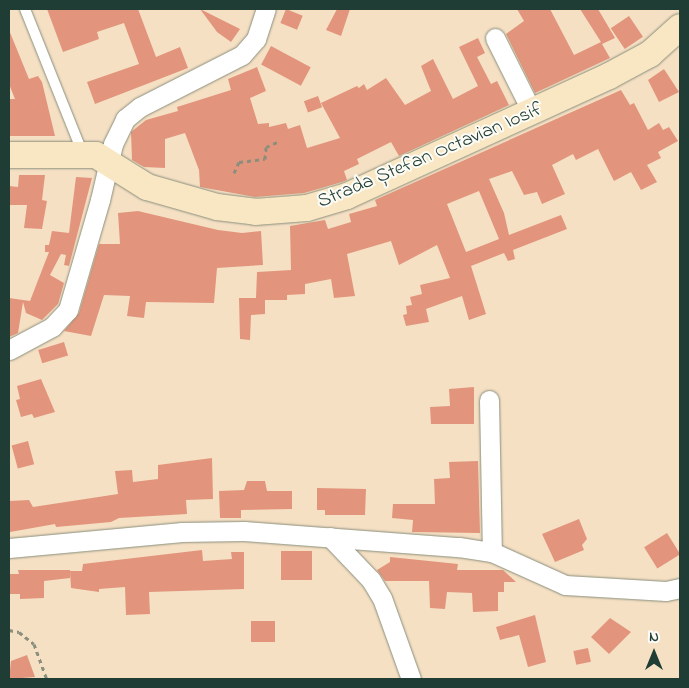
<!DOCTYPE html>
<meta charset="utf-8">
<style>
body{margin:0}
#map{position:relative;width:689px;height:688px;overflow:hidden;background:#f5e0c4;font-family:"Indie Flower",sans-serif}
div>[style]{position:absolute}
.building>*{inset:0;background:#e2957c;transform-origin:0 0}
.path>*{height:3px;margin-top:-1.5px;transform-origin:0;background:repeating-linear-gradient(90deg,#8a8e7c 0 4px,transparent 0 8px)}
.roads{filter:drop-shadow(0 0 1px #8a8e7c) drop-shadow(0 0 1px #8a8e7c)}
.lane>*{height:10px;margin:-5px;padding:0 5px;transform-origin:5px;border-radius:5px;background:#fff}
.street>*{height:19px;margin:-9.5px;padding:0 9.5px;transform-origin:9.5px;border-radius:9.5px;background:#fff}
.secondary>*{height:26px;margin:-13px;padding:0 13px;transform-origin:13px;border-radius:13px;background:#f9e7c3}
span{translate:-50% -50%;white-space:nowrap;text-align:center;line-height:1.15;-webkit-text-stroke:4px #fdfcf7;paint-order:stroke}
.street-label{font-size:20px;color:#1f3d34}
.frame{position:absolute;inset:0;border:10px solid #1f3d34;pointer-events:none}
.north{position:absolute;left:629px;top:628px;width:50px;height:50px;-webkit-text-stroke:4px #fdfcf7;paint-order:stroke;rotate:0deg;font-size:14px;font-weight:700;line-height:20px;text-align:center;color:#1f3d34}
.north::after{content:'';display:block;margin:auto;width:18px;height:22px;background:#1f3d34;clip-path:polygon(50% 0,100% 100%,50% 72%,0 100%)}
</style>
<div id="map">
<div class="building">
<i style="clip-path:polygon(47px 9px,138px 9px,156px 57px,180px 47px,188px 68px,95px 104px,87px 82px,139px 64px,124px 23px,97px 32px,99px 39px,63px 52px)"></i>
<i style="clip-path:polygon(200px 9px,240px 29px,231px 42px,217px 32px)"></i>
<i style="left:286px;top:9px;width:18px;height:15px;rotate:22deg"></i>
<i style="clip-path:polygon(337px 9px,350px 9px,341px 36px,326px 30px)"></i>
<i style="clip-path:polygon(517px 9px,550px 9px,574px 55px,601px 42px,580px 9px,598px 9px,615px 38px,602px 44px,610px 58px,535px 93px,506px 34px,524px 21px)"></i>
<i style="left:629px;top:16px;width:25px;height:22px;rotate:56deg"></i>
<i style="clip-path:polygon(9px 30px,29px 79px,38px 76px,42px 82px,55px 136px,9px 136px,9px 99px,15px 99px,9px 84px)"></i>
<i style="clip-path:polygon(478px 38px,485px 53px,477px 57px,491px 84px,497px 81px,509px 105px,399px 156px,391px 142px,357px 159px,359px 164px,344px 171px,347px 180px,342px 182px,304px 193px,255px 197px,200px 187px,199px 170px,185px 133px,165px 139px,165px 168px,144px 167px,132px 160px,131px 132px,146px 120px,178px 111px,177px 107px,231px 90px,228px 79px,257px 67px,266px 91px,250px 98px,258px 124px,269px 123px,269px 127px,286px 123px,288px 129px,300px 125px,307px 148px,340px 138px,321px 103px,357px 86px,359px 88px,364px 84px,367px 90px,386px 78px,405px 105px,431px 91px,421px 66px,433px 59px,453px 99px,478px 86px,459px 47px)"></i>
<i style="left:271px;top:46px;width:45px;height:21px;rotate:28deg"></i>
<i style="clip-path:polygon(664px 69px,679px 92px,659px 102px,648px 80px)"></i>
<i style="clip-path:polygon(evenodd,621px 90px,630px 105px,634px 103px,648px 130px,659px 123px,663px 130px,669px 127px,678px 141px,658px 152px,661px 158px,647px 165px,657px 182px,641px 190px,631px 172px,614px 181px,598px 149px,576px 160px,573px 154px,552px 165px,565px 194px,542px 204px,537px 192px,524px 195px,512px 171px,489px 179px,504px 213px,509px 235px,561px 215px,567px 229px,513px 250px,515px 259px,508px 261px,504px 253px,471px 266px,486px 314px,469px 320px,462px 296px,426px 309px,429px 322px,406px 326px,403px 315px,407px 314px,406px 306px,412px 305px,410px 297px,422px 294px,420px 285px,450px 278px,437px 245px,399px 265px,391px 241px,347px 254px,355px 296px,334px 298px,331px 279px,305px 284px,305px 294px,287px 295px,287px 300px,265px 300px,265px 314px,251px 315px,250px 340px,240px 339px,239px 298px,256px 298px,257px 272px,291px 270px,290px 226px,325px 220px,328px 229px,351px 222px,349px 214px,377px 206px,375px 200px,621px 90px,479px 191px,499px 239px,466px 252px,447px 204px,479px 191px)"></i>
<i style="left:318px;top:96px;width:12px;height:15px;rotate:70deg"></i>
<i style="clip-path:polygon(19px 175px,45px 175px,42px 200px,47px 201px,42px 229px,24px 228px,27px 205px,9px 205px,9px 186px,18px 187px)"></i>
<i style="clip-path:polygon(76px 177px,92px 178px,69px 266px,64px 265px,66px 255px,61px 254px,50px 275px,64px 283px,58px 304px,42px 320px,26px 313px,23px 302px,18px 333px,9px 337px,9px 298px,30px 301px,49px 252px,45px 252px,45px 245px,49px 245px,52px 231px,69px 233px)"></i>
<i style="clip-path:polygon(138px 211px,218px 230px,242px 233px,261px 231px,263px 265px,217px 268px,214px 303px,146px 302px,144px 318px,127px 316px,130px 296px,104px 295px,91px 336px,64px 331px,79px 313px,99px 244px,120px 244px,118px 213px)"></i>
<i style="left:64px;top:342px;width:14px;height:27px;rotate:73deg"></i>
<i style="clip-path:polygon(41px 379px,55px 412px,34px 418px,32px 414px,21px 417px,16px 400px,20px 399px,17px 386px)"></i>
<i style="clip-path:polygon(474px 387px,474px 424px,431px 424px,430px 407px,450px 406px,449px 389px)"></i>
<i style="left:28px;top:441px;width:24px;height:17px;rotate:75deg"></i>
<i style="clip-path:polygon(212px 458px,213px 499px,186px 500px,187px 514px,119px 518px,111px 522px,56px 527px,55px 524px,10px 532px,9px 501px,29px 500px,33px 507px,118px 494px,115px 471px,132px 470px,133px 482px,158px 479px,158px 465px)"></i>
<i style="clip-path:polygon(478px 461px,480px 533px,412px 532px,413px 520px,392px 518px,393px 504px,435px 504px,434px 479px,450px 478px,449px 462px)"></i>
<i style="clip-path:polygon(247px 481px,265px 481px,267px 491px,292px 491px,292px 509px,241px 510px,241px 518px,220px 518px,219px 491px,244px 490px)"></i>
<i style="clip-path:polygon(317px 488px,366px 489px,365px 515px,325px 515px,325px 510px,317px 510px)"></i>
<i style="clip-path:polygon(579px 519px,587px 539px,582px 545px,584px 550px,555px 562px,542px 534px)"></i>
<i style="left:667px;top:533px;width:25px;height:27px;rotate:58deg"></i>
<i style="clip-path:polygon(202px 550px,203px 561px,232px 559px,231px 552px,244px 552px,244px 589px,149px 592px,150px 614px,126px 615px,125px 587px,99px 589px,99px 592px,71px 588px,70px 571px,82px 571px,83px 564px)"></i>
<i style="left:281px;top:551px;width:31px;height:29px"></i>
<i style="clip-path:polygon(390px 557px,458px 564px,457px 570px,503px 570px,516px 582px,504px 582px,504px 592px,498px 592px,498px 611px,473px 612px,472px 593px,447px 592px,445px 609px,430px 608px,429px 581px,385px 581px,377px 570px,390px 562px)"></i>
<i style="clip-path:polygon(18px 570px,70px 570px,70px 578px,44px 581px,44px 598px,20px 599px,20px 594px,9px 594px,9px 574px,19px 574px)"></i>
<i style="clip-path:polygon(535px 615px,546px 662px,528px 667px,519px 635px,500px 640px,496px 627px)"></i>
<i style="clip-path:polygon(610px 618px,631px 632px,609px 654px,591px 637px)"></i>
<i style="left:251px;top:621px;width:24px;height:21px"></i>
<i style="left:588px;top:648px;width:14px;height:15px;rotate:78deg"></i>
<i style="clip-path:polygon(27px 655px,35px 677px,9px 679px,11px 661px)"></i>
</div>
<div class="path">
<i style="left:234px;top:173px;width:12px;rotate:-66deg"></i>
<i style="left:239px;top:162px;width:26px;rotate:-7deg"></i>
<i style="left:265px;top:159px;width:12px;rotate:-85deg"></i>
<i style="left:266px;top:147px;width:12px;rotate:-24deg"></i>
<i style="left:9px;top:630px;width:10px;rotate:11deg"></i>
<i style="left:19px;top:632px;width:19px;rotate:39deg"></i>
<i style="left:34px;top:644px;width:37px;rotate:70deg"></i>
</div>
<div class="roads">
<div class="lane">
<i style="left:25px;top:9px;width:156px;rotate:68.2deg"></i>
</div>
<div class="street">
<i style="left:495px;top:38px;width:83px;rotate:63.4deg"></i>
<i style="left:9px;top:350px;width:49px;rotate:-28.1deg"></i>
<i style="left:52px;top:327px;width:23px;rotate:-47deg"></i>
<i style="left:68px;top:310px;width:115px;rotate:-73.8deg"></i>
<i style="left:100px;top:200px;width:57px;rotate:-76.9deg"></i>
<i style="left:113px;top:144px;width:28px;rotate:-64deg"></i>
<i style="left:125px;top:119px;width:19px;rotate:-39deg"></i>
<i style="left:140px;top:107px;width:114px;rotate:-27deg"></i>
<i style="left:242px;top:55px;width:21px;rotate:-49deg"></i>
<i style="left:256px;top:39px;width:32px;rotate:-72deg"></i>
<i style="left:489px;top:400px;width:152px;rotate:88.9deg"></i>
<i style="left:330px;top:537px;width:59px;rotate:46.4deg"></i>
<i style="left:371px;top:580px;width:21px;rotate:59deg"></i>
<i style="left:382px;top:598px;width:86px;rotate:70.3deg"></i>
<i style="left:9px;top:548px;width:174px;rotate:-5.3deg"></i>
<i style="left:182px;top:532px;width:62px;rotate:-0.9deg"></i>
<i style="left:244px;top:531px;width:216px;rotate:4.3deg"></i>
<i style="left:459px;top:547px;width:33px;rotate:9deg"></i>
<i style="left:492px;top:552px;width:80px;rotate:24.3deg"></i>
<i style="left:565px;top:585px;width:101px;rotate:3.4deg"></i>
<i style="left:666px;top:591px;width:14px;rotate:-12deg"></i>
</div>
<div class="secondary">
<i style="left:9px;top:155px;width:87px"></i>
<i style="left:96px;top:155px;width:60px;rotate:32.1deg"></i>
<i style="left:147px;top:187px;width:73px;rotate:15.9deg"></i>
<i style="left:217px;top:207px;width:38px;rotate:7deg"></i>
<i style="left:255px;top:212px;width:52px;rotate:-4.4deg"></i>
<i style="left:307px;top:208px;width:42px;rotate:-16.7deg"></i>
<i style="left:347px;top:196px;width:288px;rotate:-24.6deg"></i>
<i style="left:609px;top:76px;width:47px;rotate:-28.2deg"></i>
<i style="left:650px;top:54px;width:40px;rotate:-42deg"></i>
</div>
</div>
<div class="street-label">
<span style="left:430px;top:156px;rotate:-23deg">Strada Ștefan Octavian Iosif</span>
</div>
<div class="frame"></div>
<div class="north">N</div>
</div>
